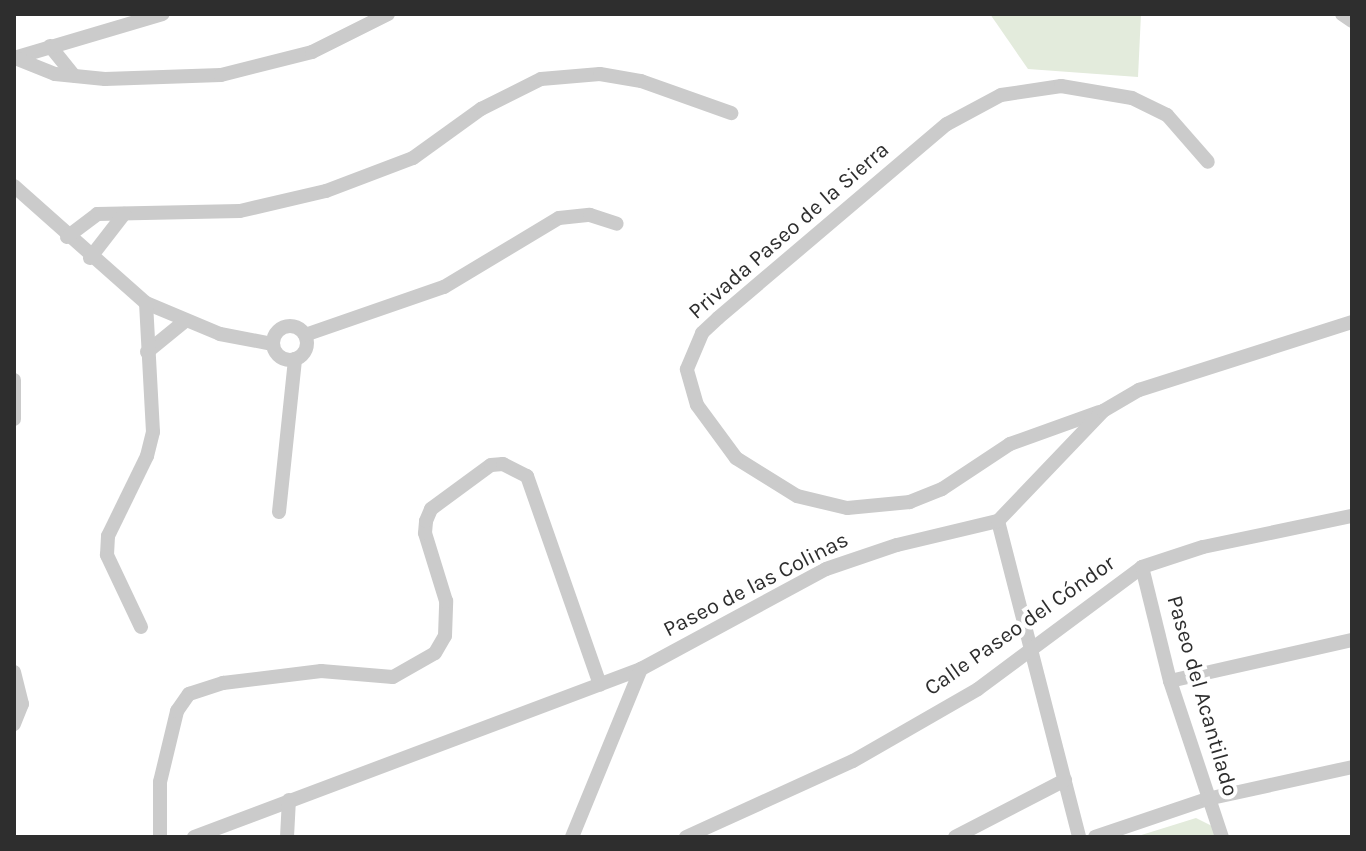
<!DOCTYPE html>
<meta charset="utf-8">
<style>
body{margin:0}
#map{position:relative;width:1366px;height:851px;overflow:hidden;background:#fff;font-family:Karla,sans-serif}
div>[style]{position:absolute}
.green>*{inset:0;background:#e3ebdc}
.minor>*{height:14px;margin:-7px;padding:0 7px;transform-origin:7px;border-radius:7px;background:#cbcbcb}
.minor>.ring{margin:-7px;padding:0;box-sizing:content-box;background:none;border:14px solid #cbcbcb;border-radius:50%}
span{translate:-50% -50%;white-space:nowrap;text-align:center;line-height:1.15;-webkit-text-stroke:8px #fff;paint-order:stroke}
.street-label{font-size:22px;color:#2e2e2e}
.frame{position:absolute;inset:0;border:16px solid #2e2e2e;pointer-events:none}
</style>
<div id="map">
<div class="green">
<i style="clip-path:polygon(990px 14px,1141px 14px,1138px 77px,1028px 69px)"></i>
<i style="clip-path:polygon(1196px 818px,1212px 826px,1216px 837px,1135px 837px)"></i>
</div>
<div class="minor">
<i style="left:1342px;top:14px;width:12px;rotate:35deg"></i>
<i style="left:50px;top:46px;width:38px;rotate:51deg"></i>
<i style="left:14px;top:58px;width:155px;rotate:-16.5deg"></i>
<i style="left:15px;top:58px;width:43px;rotate:21.8deg"></i>
<i style="left:55px;top:74px;width:50px;rotate:5.7deg"></i>
<i style="left:105px;top:79px;width:116px;rotate:-2deg"></i>
<i style="left:221px;top:75px;width:94px;rotate:-14.2deg"></i>
<i style="left:312px;top:52px;width:85px;rotate:-26.6deg"></i>
<i style="left:14px;top:186px;width:176px;rotate:41.6deg"></i>
<i style="left:146px;top:303px;width:80px;rotate:22.7deg"></i>
<i style="left:220px;top:334px;width:54px;rotate:10.7deg"></i>
<i style="left:67px;top:237px;width:38px;rotate:-37deg"></i>
<i style="left:97px;top:214px;width:143px;rotate:-1.2deg"></i>
<i style="left:240px;top:211px;width:88px;rotate:-13.1deg"></i>
<i style="left:326px;top:191px;width:93px;rotate:-20.8deg"></i>
<i style="left:413px;top:158px;width:84px;rotate:-35.8deg"></i>
<i style="left:481px;top:109px;width:67px;rotate:-26.6deg"></i>
<i style="left:541px;top:79px;width:59px;rotate:-4.8deg"></i>
<i style="left:600px;top:74px;width:42px;rotate:9.7deg"></i>
<i style="left:641px;top:81px;width:96px;rotate:19.6deg"></i>
<i style="left:90px;top:258px;width:56px;rotate:-52.3deg"></i>
<i class="ring" style="left:273px;top:326px;width:20px;height:20px"></i>
<i style="left:305px;top:335px;width:147px;rotate:-19.1deg"></i>
<i style="left:444px;top:287px;width:134px;rotate:-31deg"></i>
<i style="left:559px;top:218px;width:31px;rotate:-6deg"></i>
<i style="left:590px;top:215px;width:28px;rotate:18deg"></i>
<i style="left:147px;top:352px;width:49px;rotate:-39.2deg"></i>
<i style="left:14px;top:380px;width:39px;rotate:90deg"></i>
<i style="left:1099px;top:412px;width:95px;rotate:160.2deg"></i>
<i style="left:1010px;top:444px;width:82px;rotate:146.5deg"></i>
<i style="left:942px;top:489px;width:35px;rotate:158deg"></i>
<i style="left:910px;top:502px;width:63px;rotate:174.6deg"></i>
<i style="left:847px;top:508px;width:51px;rotate:-166.5deg"></i>
<i style="left:797px;top:496px;width:72px;rotate:-148.1deg"></i>
<i style="left:736px;top:458px;width:66px;rotate:-126.3deg"></i>
<i style="left:697px;top:405px;width:37px;rotate:-106deg"></i>
<i style="left:687px;top:369px;width:39px;rotate:-67deg"></i>
<i style="left:702px;top:333px;width:22px;rotate:-43deg"></i>
<i style="left:718px;top:318px;width:300px;rotate:-40.3deg"></i>
<i style="left:947px;top:124px;width:61px;rotate:-28.2deg"></i>
<i style="left:1001px;top:95px;width:61px;rotate:-8.5deg"></i>
<i style="left:1061px;top:86px;width:72px;rotate:9.6deg"></i>
<i style="left:1132px;top:98px;width:39px;rotate:26deg"></i>
<i style="left:1167px;top:115px;width:62px;rotate:48.9deg"></i>
<i style="left:279px;top:512px;width:154px;rotate:-84deg"></i>
<i style="left:998px;top:521px;width:326px;rotate:75.6deg"></i>
<i style="left:1142px;top:567px;width:117px;rotate:76.2deg"></i>
<i style="left:1170px;top:681px;width:164px;rotate:71.6deg"></i>
<i style="left:141px;top:627px;width:80px;rotate:-115.3deg"></i>
<i style="left:107px;top:555px;width:19px;rotate:-87deg"></i>
<i style="left:108px;top:536px;width:89px;rotate:-64deg"></i>
<i style="left:147px;top:456px;width:25px;rotate:-76deg"></i>
<i style="left:153px;top:432px;width:129px;rotate:-93.1deg"></i>
<i style="left:14px;top:672px;width:33px;rotate:76deg"></i>
<i style="left:22px;top:704px;width:22px;rotate:112deg"></i>
<i style="left:1170px;top:681px;width:187px;rotate:-12.7deg"></i>
<i style="left:160px;top:837px;width:55px;rotate:-90deg"></i>
<i style="left:160px;top:782px;width:73px;rotate:-76.5deg"></i>
<i style="left:177px;top:711px;width:21px;rotate:-55deg"></i>
<i style="left:189px;top:694px;width:36px;rotate:-18deg"></i>
<i style="left:223px;top:683px;width:99px;rotate:-7deg"></i>
<i style="left:321px;top:671px;width:72px;rotate:4.8deg"></i>
<i style="left:393px;top:677px;width:48px;rotate:-29.7deg"></i>
<i style="left:435px;top:653px;width:20px;rotate:-60deg"></i>
<i style="left:445px;top:636px;width:35px;rotate:-88deg"></i>
<i style="left:446px;top:601px;width:71px;rotate:-107.2deg"></i>
<i style="left:425px;top:533px;width:12px;rotate:-85deg"></i>
<i style="left:426px;top:521px;width:13px;rotate:-67deg"></i>
<i style="left:431px;top:509px;width:74px;rotate:-36.3deg"></i>
<i style="left:491px;top:465px;width:12px;rotate:-5deg"></i>
<i style="left:503px;top:464px;width:27px;rotate:27deg"></i>
<i style="left:527px;top:476px;width:221px;rotate:70.7deg"></i>
<i style="left:194px;top:837px;width:478px;rotate:-20.6deg"></i>
<i style="left:641px;top:669px;width:210px;rotate:-28.4deg"></i>
<i style="left:826px;top:569px;width:75px;rotate:-18.7deg"></i>
<i style="left:897px;top:545px;width:104px;rotate:-13.4deg"></i>
<i style="left:998px;top:521px;width:152px;rotate:-46.3deg"></i>
<i style="left:1103px;top:411px;width:42px;rotate:-30.3deg"></i>
<i style="left:1139px;top:390px;width:224px;rotate:-17.7deg"></i>
<i style="left:287px;top:837px;width:37px;rotate:-87deg"></i>
<i style="left:572px;top:837px;width:182px;rotate:-67.7deg"></i>
<i style="left:686px;top:837px;width:183px;rotate:-24.5deg"></i>
<i style="left:853px;top:761px;width:144px;rotate:-29.9deg"></i>
<i style="left:978px;top:689px;width:204px;rotate:-36.6deg"></i>
<i style="left:1142px;top:567px;width:64px;rotate:-18.2deg"></i>
<i style="left:1203px;top:547px;width:152px;rotate:-11.8deg"></i>
<i style="left:955px;top:837px;width:124px;rotate:-27.4deg"></i>
<i style="left:1095px;top:837px;width:118px;rotate:-18.7deg"></i>
<i style="left:1207px;top:799px;width:148px;rotate:-12.4deg"></i>
</div>
<div class="street-label">
<span style="left:789px;top:231px;rotate:-41deg">Privada Paseo de la Sierra</span>
<span style="left:756px;top:585px;rotate:-27deg">Paseo de las Colinas</span>
<span style="left:1020px;top:626px;rotate:-35deg">Calle Paseo del Cóndor</span>
<span style="left:1202px;top:696px;rotate:74deg">Paseo del Acantilado</span>
</div>
<div class="frame"></div>
</div>
